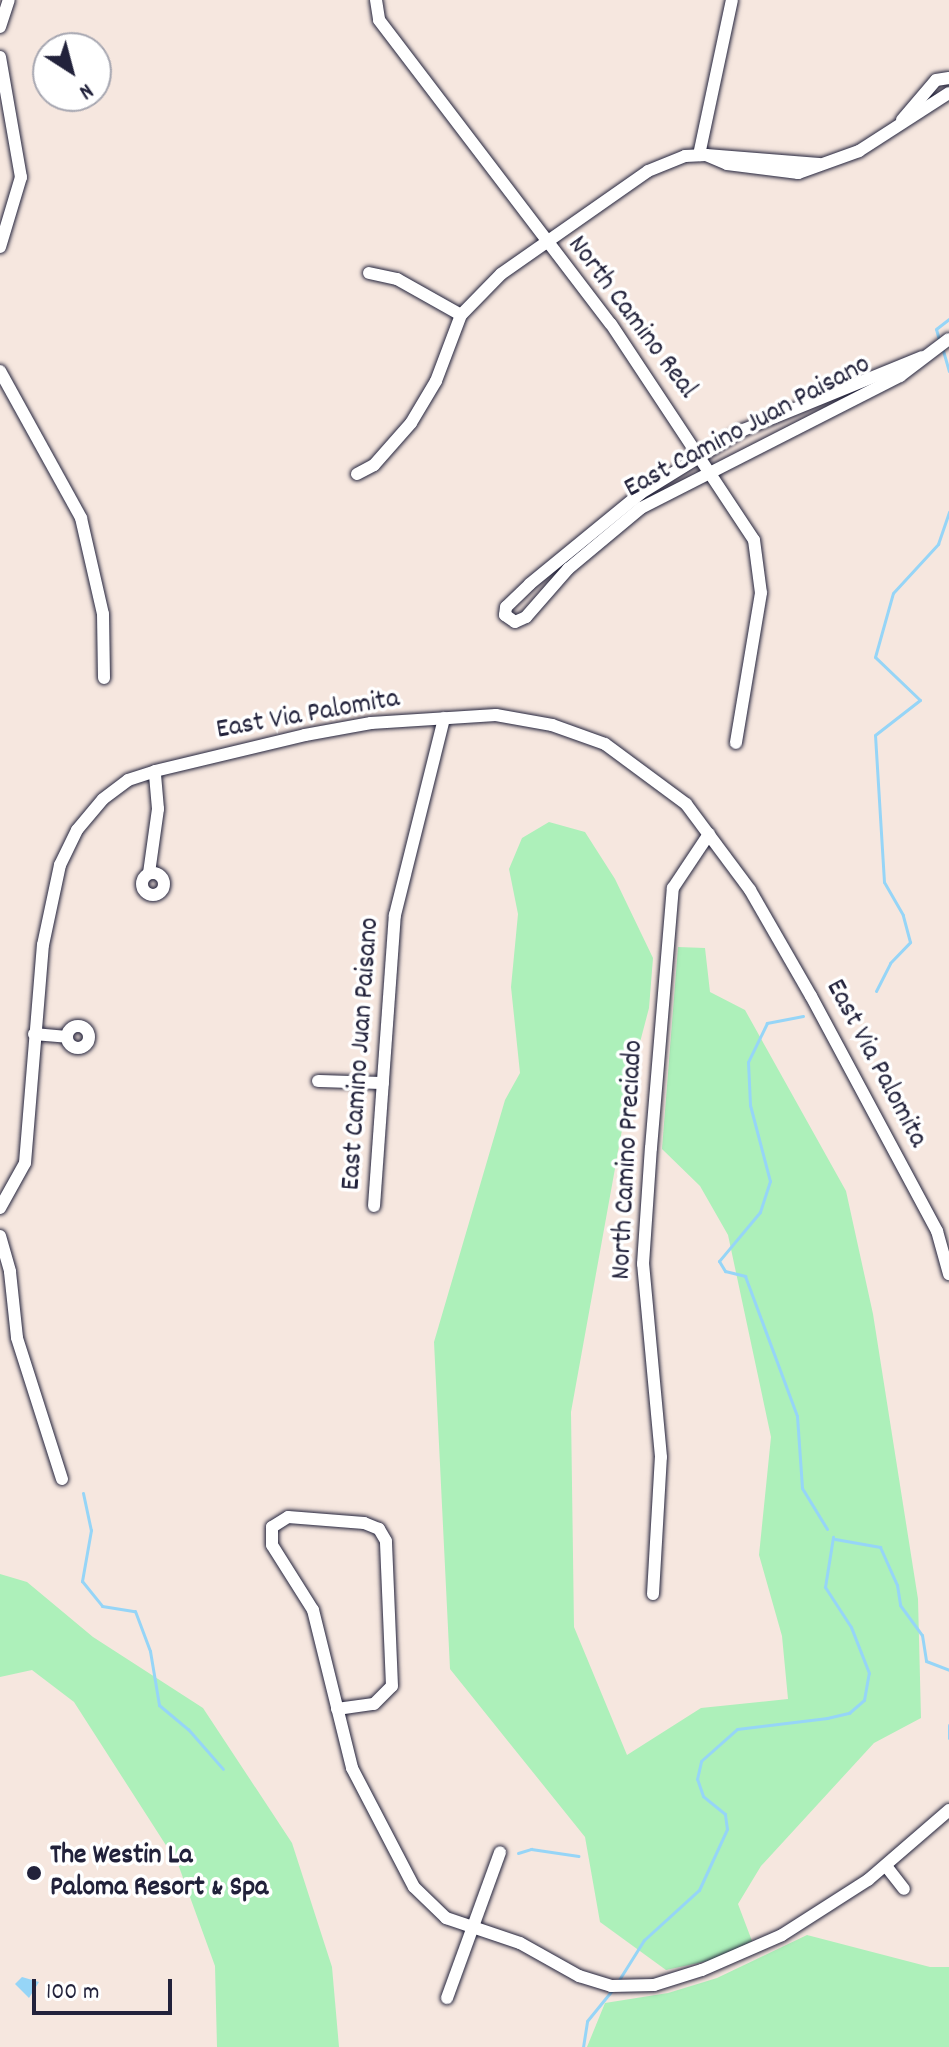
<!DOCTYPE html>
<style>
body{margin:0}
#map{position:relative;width:949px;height:2047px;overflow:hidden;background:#f6e7df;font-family:Dekko,sans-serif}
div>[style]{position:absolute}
.green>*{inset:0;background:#adf0ba}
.water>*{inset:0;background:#96d5f7}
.stream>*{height:3px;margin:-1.5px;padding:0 1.5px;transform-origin:1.5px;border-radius:1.5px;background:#96d5f7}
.roads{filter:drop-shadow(0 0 2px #22223b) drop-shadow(0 0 2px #22223b)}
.minor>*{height:12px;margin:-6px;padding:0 6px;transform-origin:6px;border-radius:6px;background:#fff}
.minor>.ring{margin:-6px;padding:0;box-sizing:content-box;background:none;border:12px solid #fff;border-radius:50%}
.dots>*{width:22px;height:22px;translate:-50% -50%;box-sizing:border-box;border:4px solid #fff;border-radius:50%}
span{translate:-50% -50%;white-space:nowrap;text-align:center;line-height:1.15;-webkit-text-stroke:7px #fff;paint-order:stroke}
.street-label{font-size:28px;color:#22223b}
.poi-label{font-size:28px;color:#22223b;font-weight:700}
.left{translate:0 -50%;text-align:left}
.north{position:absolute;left:32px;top:32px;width:80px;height:80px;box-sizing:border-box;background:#fff;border:2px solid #a7a7b1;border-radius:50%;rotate:144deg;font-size:22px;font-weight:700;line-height:32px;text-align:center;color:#22223b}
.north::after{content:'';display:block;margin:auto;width:28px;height:36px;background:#22223b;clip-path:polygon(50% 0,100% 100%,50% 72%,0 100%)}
.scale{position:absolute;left:32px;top:1979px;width:140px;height:36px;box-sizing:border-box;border:4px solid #22223b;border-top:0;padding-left:10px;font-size:24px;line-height:28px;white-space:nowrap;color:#22223b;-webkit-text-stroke:6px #fff;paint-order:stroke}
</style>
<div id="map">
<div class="green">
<i style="clip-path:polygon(549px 822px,585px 832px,615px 879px,653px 958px,649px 1008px,633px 1069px,571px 1412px,574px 1627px,627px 1755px,701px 1708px,788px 1699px,782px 1636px,759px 1555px,771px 1437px,728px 1235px,700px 1186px,662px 1149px,678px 947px,705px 948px,710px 992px,745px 1010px,846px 1191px,873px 1314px,918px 1599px,921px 1718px,874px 1743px,761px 1866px,738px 1904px,752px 1941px,717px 1959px,666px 1970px,600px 1922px,585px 1837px,450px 1669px,434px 1342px,505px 1100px,520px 1073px,511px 987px,518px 914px,509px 869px,522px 838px)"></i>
<i style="clip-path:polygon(0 1574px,27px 1582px,93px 1637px,203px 1708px,292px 1843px,332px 1967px,339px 2047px,217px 2047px,215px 1966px,178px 1864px,74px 1702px,32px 1670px,0 1677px)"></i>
<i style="clip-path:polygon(807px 1935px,930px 1967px,949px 1967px,949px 2047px,587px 2047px,605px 2003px,668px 1993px,717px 1978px)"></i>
</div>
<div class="water">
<i style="clip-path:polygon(22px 1977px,39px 1982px,29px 1998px,15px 1984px)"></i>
</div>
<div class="stream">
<i style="left:939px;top:340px;width:11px;rotate:-105deg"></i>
<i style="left:936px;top:329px;width:16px;rotate:-38deg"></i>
<i style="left:942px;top:347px;width:25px;rotate:74deg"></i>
<i style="left:876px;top:991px;width:31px;rotate:-63deg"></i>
<i style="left:890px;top:963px;width:29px;rotate:-46deg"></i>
<i style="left:910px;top:942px;width:28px;rotate:-105deg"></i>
<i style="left:903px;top:915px;width:38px;rotate:-120deg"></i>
<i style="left:884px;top:882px;width:147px;rotate:-93.5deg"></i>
<i style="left:875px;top:735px;width:57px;rotate:-37.9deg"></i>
<i style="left:920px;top:700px;width:62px;rotate:-136.3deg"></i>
<i style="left:875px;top:657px;width:66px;rotate:-74.3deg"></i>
<i style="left:893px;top:593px;width:67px;rotate:-47.4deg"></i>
<i style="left:938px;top:544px;width:34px;rotate:-71deg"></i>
<i style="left:803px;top:1016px;width:37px;rotate:169deg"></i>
<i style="left:767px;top:1023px;width:43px;rotate:116deg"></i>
<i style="left:748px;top:1062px;width:43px;rotate:87.3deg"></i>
<i style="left:750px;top:1105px;width:79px;rotate:75.3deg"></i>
<i style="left:770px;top:1181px;width:33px;rotate:108deg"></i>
<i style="left:760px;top:1212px;width:64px;rotate:129.9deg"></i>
<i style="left:719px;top:1261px;width:12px;rotate:59deg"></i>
<i style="left:725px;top:1271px;width:21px;rotate:14deg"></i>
<i style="left:745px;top:1276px;width:149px;rotate:69.6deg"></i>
<i style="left:797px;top:1416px;width:72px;rotate:86deg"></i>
<i style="left:802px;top:1488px;width:48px;rotate:58.6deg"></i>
<i style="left:83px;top:1493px;width:38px;rotate:78deg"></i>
<i style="left:91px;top:1530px;width:52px;rotate:100deg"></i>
<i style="left:82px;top:1581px;width:32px;rotate:51deg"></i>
<i style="left:102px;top:1606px;width:33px;rotate:9deg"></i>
<i style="left:135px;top:1611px;width:43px;rotate:69.4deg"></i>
<i style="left:150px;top:1651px;width:55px;rotate:80.5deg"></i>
<i style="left:159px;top:1705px;width:38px;rotate:40deg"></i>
<i style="left:188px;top:1729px;width:53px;rotate:48.8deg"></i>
<i style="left:835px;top:1539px;width:46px;rotate:10.1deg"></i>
<i style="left:880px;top:1547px;width:42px;rotate:65.9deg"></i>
<i style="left:897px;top:1585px;width:20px;rotate:81deg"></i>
<i style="left:900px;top:1605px;width:37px;rotate:54deg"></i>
<i style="left:922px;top:1635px;width:26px;rotate:81deg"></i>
<i style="left:926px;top:1661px;width:25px;rotate:21deg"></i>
<i style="left:949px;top:1725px;width:13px;rotate:90deg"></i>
<i style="left:518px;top:1853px;width:14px;rotate:-17deg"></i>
<i style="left:531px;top:1849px;width:48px;rotate:8.5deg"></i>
<i style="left:617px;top:1983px;width:51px;rotate:-57.9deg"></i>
<i style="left:644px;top:1940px;width:74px;rotate:-42.3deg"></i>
<i style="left:699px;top:1890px;width:67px;rotate:-65.3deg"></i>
<i style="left:727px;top:1829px;width:15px;rotate:-98deg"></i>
<i style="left:725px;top:1814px;width:28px;rotate:-141deg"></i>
<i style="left:703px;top:1796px;width:18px;rotate:-109deg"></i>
<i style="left:697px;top:1779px;width:18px;rotate:-77deg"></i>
<i style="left:701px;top:1761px;width:48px;rotate:-41.6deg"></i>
<i style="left:737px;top:1729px;width:91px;rotate:-7deg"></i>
<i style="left:827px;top:1718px;width:23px;rotate:-13deg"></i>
<i style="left:849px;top:1713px;width:20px;rotate:-41deg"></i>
<i style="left:864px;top:1700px;width:27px;rotate:-80deg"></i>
<i style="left:869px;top:1673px;width:49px;rotate:-111.4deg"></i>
<i style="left:851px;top:1627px;width:48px;rotate:-123deg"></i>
<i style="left:825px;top:1587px;width:51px;rotate:-80.9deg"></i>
<i style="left:583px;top:2047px;width:26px;rotate:-81deg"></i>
<i style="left:587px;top:2021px;width:41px;rotate:-50.9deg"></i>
</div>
<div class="roads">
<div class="minor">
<i style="left:376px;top:0;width:20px;rotate:81deg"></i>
<i style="left:379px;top:20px;width:382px;rotate:52.7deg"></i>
<i style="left:611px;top:324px;width:259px;rotate:56.5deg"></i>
<i style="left:754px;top:540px;width:53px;rotate:82.5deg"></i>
<i style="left:761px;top:593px;width:152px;rotate:99.5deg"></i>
<i style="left:0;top:27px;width:28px;rotate:-72deg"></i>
<i style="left:0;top:57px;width:122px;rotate:80.1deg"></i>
<i style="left:21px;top:177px;width:73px;rotate:106.7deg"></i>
<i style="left:902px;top:120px;width:52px;rotate:-49.6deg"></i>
<i style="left:936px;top:80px;width:13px;rotate:-9deg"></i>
<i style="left:699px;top:155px;width:158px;rotate:-78deg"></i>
<i style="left:819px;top:164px;width:113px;rotate:-175.4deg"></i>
<i style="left:706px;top:155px;width:23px;rotate:23deg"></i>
<i style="left:727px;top:164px;width:72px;rotate:7.2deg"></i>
<i style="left:798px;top:173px;width:65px;rotate:-19.8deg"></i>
<i style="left:859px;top:151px;width:107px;rotate:-32.8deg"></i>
<i style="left:369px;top:273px;width:29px;rotate:12deg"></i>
<i style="left:397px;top:279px;width:73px;rotate:29.4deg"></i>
<i style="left:922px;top:357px;width:193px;rotate:157.8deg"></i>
<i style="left:743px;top:430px;width:120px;rotate:148.3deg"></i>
<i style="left:641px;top:493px;width:144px;rotate:140.7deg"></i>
<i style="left:530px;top:584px;width:33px;rotate:136deg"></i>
<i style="left:506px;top:607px;width:8px;rotate:97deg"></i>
<i style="left:505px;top:615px;width:12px;rotate:35deg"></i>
<i style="left:515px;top:622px;width:12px;rotate:-24deg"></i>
<i style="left:526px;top:617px;width:64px;rotate:-48.8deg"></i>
<i style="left:568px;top:569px;width:95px;rotate:-39.9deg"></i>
<i style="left:641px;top:508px;width:291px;rotate:-27deg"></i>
<i style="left:900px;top:376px;width:61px;rotate:-37.1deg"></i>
<i style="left:0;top:371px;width:168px;rotate:61.1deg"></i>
<i style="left:81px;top:518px;width:98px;rotate:77.1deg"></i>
<i style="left:103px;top:614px;width:64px;rotate:89.1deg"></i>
<i style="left:357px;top:474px;width:19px;rotate:-28deg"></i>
<i style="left:374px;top:465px;width:56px;rotate:-48.6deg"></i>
<i style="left:411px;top:423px;width:49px;rotate:-59.2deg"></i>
<i style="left:436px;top:381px;width:71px;rotate:-69.3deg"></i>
<i style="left:461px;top:315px;width:57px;rotate:-45.7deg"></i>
<i style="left:501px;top:274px;width:179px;rotate:-35deg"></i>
<i style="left:648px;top:171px;width:40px;rotate:-22deg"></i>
<i style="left:685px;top:156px;width:21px;rotate:-3deg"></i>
<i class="ring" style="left:142px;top:873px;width:10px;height:10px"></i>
<i style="left:149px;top:873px;width:65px;rotate:-82deg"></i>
<i style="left:158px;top:809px;width:38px;rotate:-95deg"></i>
<i class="ring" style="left:67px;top:1026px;width:10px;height:10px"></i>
<i style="left:34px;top:1034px;width:33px;rotate:5deg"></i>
<i style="left:318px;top:1081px;width:65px;rotate:1.8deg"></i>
<i style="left:374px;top:1206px;width:292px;rotate:-85.9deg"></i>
<i style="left:395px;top:915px;width:203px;rotate:-76deg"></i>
<i style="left:0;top:1208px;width:51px;rotate:-60.9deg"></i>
<i style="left:25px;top:1163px;width:219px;rotate:-85.3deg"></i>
<i style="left:43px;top:945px;width:82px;rotate:-78deg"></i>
<i style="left:60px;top:865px;width:39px;rotate:-64deg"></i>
<i style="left:77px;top:830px;width:40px;rotate:-50deg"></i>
<i style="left:103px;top:799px;width:31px;rotate:-37deg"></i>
<i style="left:128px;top:780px;width:28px;rotate:-18deg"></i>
<i style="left:155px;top:771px;width:154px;rotate:-13.5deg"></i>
<i style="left:305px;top:735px;width:67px;rotate:-10.3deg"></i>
<i style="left:371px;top:723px;width:125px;rotate:-3.7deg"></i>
<i style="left:496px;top:715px;width:57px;rotate:10.1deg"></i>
<i style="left:552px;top:725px;width:56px;rotate:19.7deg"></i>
<i style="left:605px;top:744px;width:101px;rotate:36.5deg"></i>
<i style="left:686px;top:804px;width:107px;rotate:53.3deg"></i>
<i style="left:750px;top:890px;width:122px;rotate:60.1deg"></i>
<i style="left:811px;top:996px;width:267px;rotate:61.8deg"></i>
<i style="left:937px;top:1231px;width:45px;rotate:74.4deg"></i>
<i style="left:0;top:1236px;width:37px;rotate:74deg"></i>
<i style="left:10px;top:1272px;width:66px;rotate:83.9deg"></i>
<i style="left:17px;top:1338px;width:148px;rotate:72.3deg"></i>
<i style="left:653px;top:1594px;width:137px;rotate:-86.7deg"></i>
<i style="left:661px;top:1457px;width:194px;rotate:-95.3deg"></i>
<i style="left:643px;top:1264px;width:116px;rotate:-86.1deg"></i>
<i style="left:651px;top:1148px;width:261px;rotate:-85.2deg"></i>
<i style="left:673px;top:888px;width:65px;rotate:-56.3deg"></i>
<i style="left:337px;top:1709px;width:37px;rotate:-8deg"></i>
<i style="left:374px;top:1704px;width:25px;rotate:-45deg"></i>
<i style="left:392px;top:1686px;width:145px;rotate:-92.4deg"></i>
<i style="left:386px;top:1541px;width:14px;rotate:-120deg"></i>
<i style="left:379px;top:1529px;width:16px;rotate:-158deg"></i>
<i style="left:364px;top:1523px;width:76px;rotate:-175.5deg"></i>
<i style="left:288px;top:1517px;width:19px;rotate:148deg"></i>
<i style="left:272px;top:1527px;width:18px;rotate:90deg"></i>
<i style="left:272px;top:1545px;width:77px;rotate:57.8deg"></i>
<i style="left:313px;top:1610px;width:163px;rotate:76.1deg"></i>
<i style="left:352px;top:1768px;width:134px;rotate:62.5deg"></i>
<i style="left:414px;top:1887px;width:45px;rotate:44.1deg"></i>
<i style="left:446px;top:1918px;width:78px;rotate:18.7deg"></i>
<i style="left:520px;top:1943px;width:68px;rotate:29.2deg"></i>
<i style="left:579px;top:1976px;width:34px;rotate:17deg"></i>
<i style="left:611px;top:1986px;width:43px;rotate:-1.3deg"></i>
<i style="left:654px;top:1985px;width:50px;rotate:-17.4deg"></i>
<i style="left:702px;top:1970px;width:87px;rotate:-23.6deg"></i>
<i style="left:782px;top:1935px;width:102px;rotate:-32.6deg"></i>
<i style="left:868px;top:1880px;width:107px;rotate:-40.8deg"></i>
<i style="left:886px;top:1866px;width:29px;rotate:52deg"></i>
<i style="left:447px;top:1998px;width:155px;rotate:-70deg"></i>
</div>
</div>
<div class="dots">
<i style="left:34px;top:1873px;background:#22223b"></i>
</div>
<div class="street-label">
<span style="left:631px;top:318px;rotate:53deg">North Camino Real</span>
<span style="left:748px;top:428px;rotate:-28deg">East Camino Juan Paisano</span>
<span style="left:308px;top:716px;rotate:-10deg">East Via Palomita</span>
<span style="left:362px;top:1054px;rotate:-86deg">East Camino Juan Paisano</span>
<span style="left:875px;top:1064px;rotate:62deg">East Via Palomita</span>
<span style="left:629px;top:1160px;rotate:-87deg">North Camino Preciado</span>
</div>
<div class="poi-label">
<span class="left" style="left:50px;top:1873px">The Westin La<br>Paloma Resort &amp; Spa</span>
</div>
<div class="north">N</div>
<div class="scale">100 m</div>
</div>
